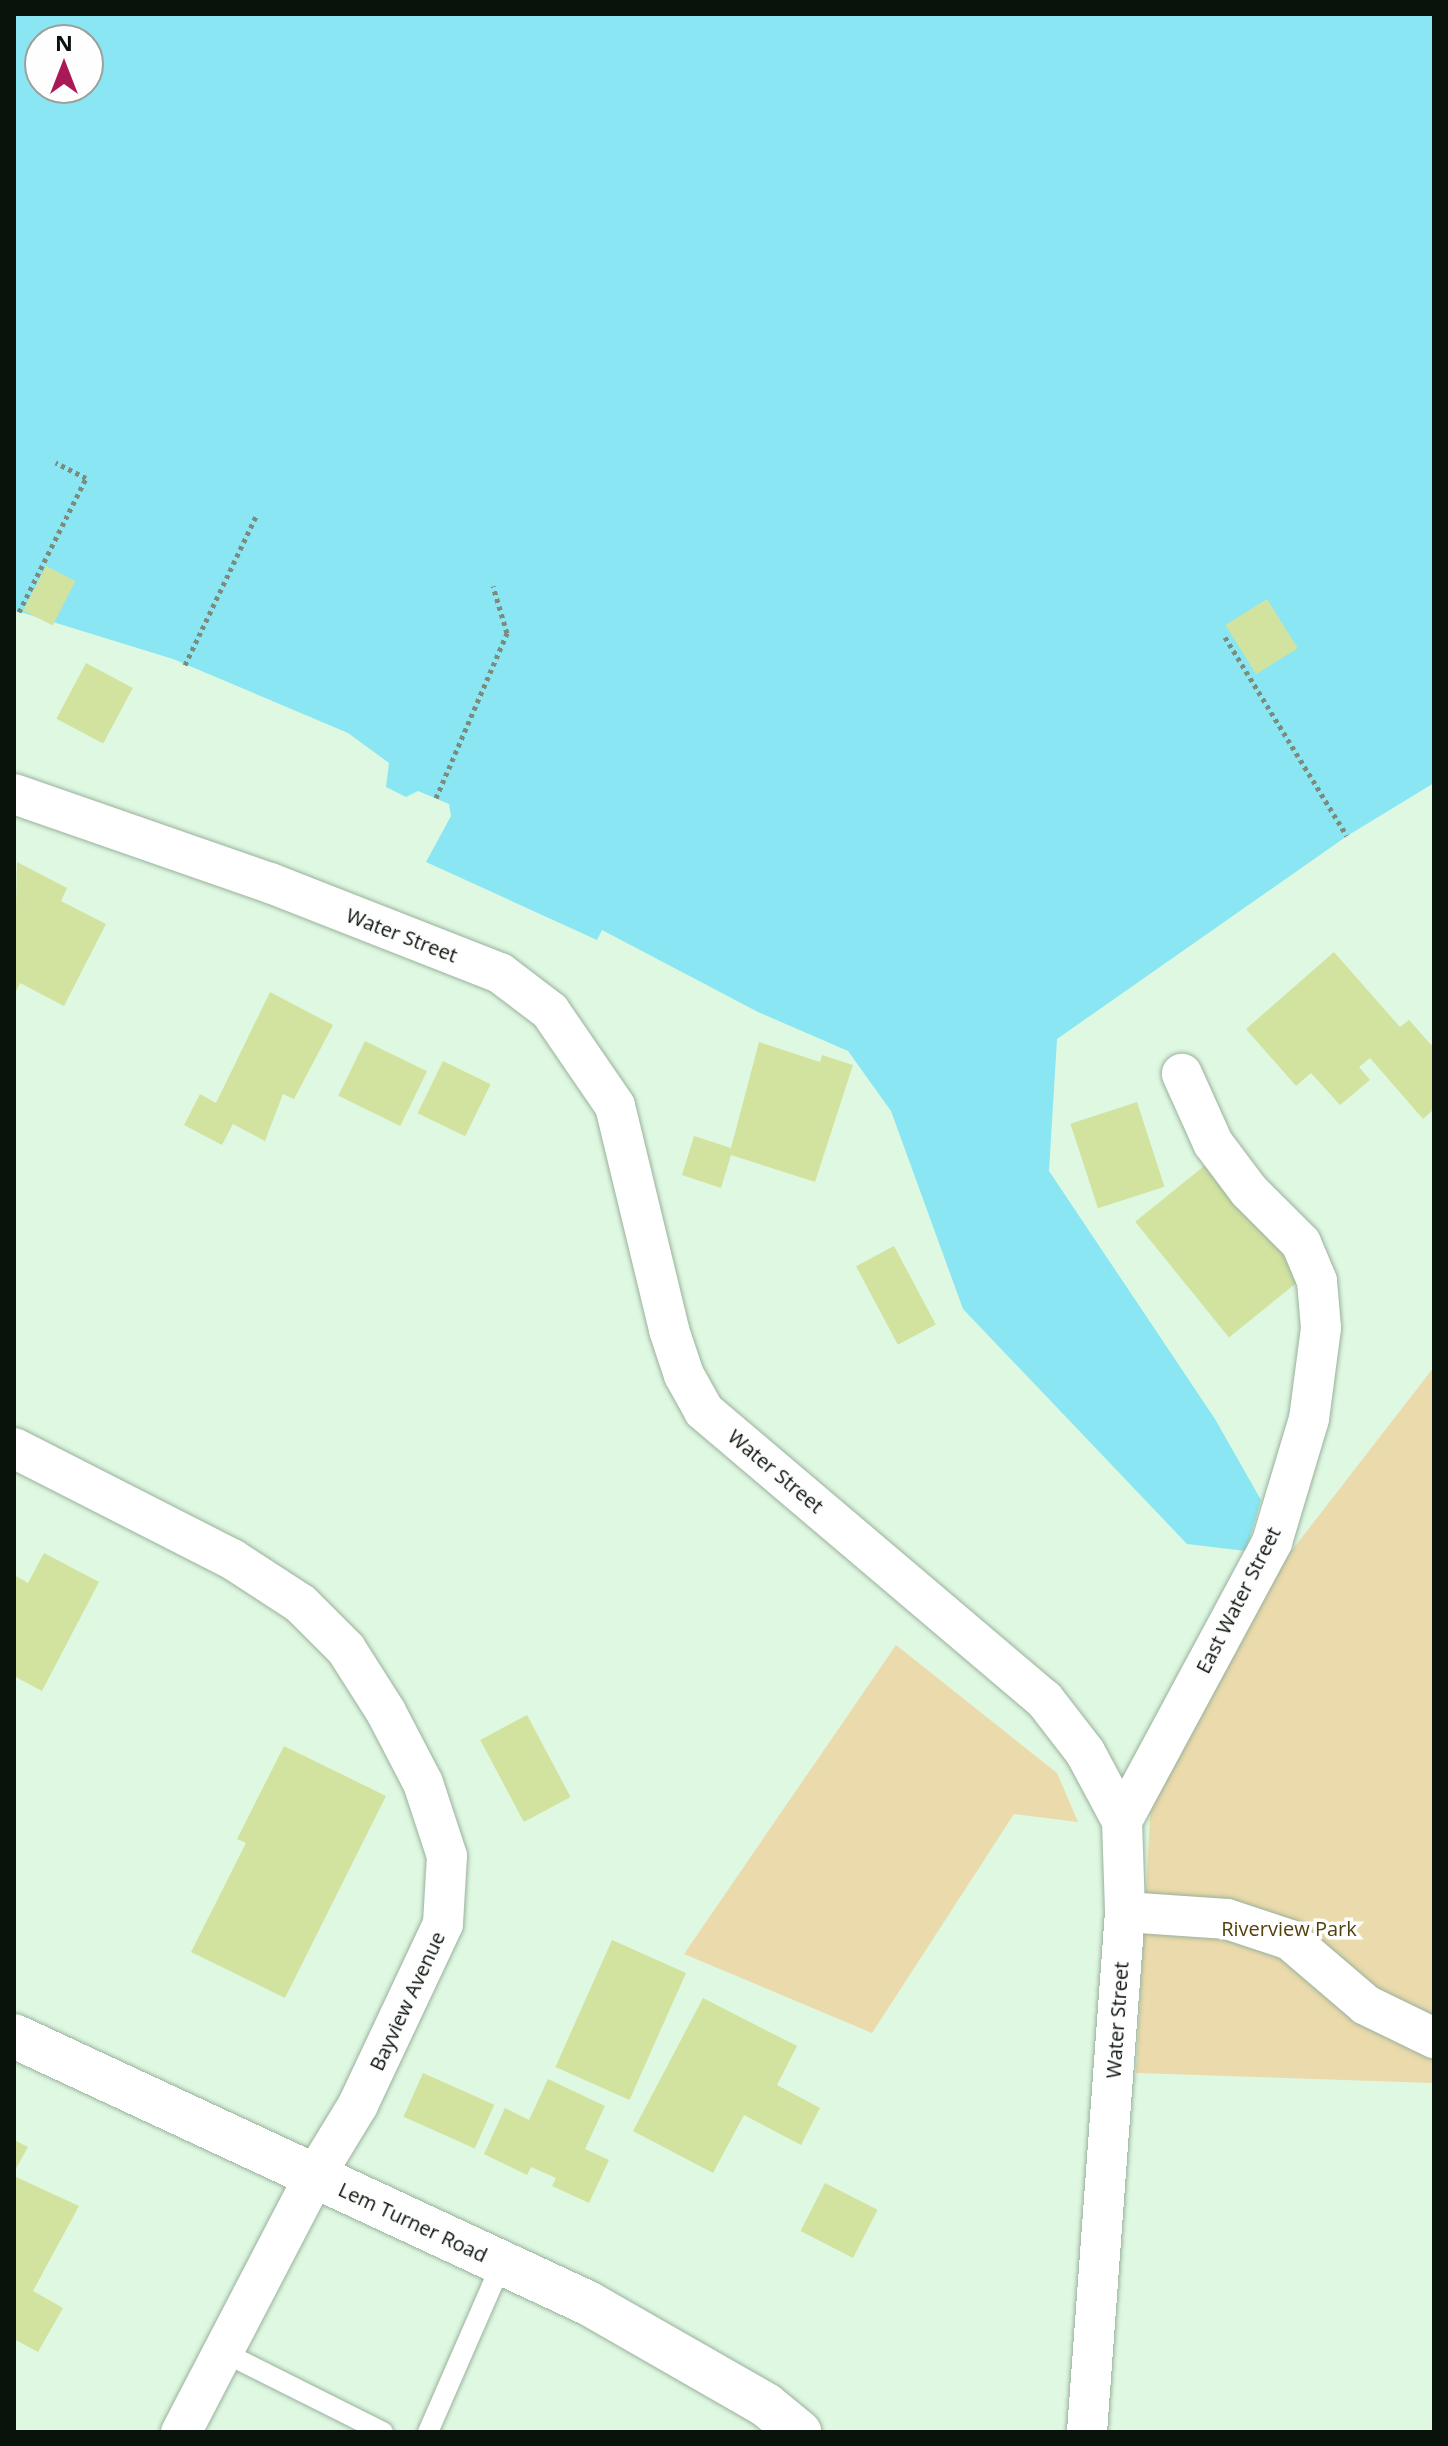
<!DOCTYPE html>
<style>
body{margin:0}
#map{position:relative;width:1448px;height:2446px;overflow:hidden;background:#dff8e2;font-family:"Open Sans",sans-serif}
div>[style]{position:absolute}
.green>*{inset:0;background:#ebdaab}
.water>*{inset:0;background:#8ae6f3}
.building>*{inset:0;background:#d2e3a0;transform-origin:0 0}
.path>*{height:5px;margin-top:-2.5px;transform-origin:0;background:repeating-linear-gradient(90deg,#7a8c7c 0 4px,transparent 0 8px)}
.roads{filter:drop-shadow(0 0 2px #99b19c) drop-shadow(0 0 2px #99b19c)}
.service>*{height:20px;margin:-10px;padding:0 10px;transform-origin:10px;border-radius:10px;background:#fff}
.minor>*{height:40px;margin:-20px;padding:0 20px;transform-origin:20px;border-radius:20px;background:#fff}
.secondary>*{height:44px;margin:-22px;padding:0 22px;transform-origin:22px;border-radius:22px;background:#fff}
span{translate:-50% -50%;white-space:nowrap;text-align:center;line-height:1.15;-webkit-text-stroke:7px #fefefe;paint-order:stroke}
.street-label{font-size:20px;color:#0a130b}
.park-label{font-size:20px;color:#53420d}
.frame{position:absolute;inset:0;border:16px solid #0a130b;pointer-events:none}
.north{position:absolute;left:24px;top:24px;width:80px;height:80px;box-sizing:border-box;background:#fefefe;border:2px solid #9ca09d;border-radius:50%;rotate:0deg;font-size:22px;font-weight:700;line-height:32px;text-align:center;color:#0a130b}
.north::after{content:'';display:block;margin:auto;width:28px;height:36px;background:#a91955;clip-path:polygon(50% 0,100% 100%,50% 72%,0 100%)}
</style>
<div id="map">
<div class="green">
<i style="clip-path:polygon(1434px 1367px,1434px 2083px,1136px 2073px,1155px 1727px)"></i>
<i style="clip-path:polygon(896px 1645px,1057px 1773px,1078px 1822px,1014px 1814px,872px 2033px,684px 1954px)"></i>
</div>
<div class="water">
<i style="clip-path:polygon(evenodd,14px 14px,1434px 14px,1434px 783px,1347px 836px,1057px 1039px,1049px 1171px,1215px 1419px,1261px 1500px,1246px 1551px,1187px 1544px,963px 1309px,891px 1111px,848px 1051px,758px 1012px,602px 930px,597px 940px,426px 862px,451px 816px,449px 804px,418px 791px,406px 797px,386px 787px,389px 763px,348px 733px,173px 659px,14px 610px,14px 14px,40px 40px,88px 40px,88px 88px,40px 88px,40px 40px)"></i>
</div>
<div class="building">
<i style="left:46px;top:566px;width:33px;height:50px;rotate:27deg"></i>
<i style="left:1267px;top:599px;width:58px;height:49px;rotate:58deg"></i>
<i style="left:86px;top:663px;width:53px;height:63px;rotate:28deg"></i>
<i style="clip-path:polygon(17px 862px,67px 888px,61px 901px,106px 924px,64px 1006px,20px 983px,14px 995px)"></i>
<i style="clip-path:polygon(1334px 952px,1400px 1027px,1409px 1020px,1434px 1048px,1434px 1109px,1423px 1119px,1370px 1058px,1359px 1067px,1370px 1080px,1340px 1105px,1311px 1073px,1296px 1086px,1246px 1029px)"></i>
<i style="clip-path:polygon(270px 992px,333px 1025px,294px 1099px,283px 1094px,265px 1141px,233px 1124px,222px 1145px,184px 1125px,200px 1094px,216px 1103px)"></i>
<i style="left:365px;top:1041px;width:69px;height:61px;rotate:26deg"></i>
<i style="clip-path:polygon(759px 1042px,820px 1062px,822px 1055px,853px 1065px,815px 1182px,731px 1155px,721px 1188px,682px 1175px,694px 1136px,731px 1148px)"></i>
<i style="left:443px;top:1061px;width:53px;height:58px;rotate:26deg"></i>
<i style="left:1137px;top:1102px;width:89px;height:70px;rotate:72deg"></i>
<i style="left:1209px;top:1162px;width:149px;height:95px;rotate:51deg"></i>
<i style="left:894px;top:1246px;width:89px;height:43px;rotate:62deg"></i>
<i style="clip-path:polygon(44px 1553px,99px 1582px,42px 1691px,14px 1676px,14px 1575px,28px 1583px)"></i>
<i style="left:527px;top:1715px;width:93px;height:53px;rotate:62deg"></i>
<i style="clip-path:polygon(284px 1746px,386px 1796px,285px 1998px,191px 1952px,246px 1843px,237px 1839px)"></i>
<i style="left:612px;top:1940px;width:81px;height:139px;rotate:24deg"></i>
<i style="clip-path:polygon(703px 1998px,797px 2046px,777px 2085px,820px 2108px,801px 2145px,744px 2115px,713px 2173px,633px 2131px)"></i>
<i style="left:423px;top:2073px;width:78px;height:48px;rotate:24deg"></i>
<i style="clip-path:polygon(548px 2079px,605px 2106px,585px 2149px,609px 2160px,589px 2203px,552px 2186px,556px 2178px,531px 2167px,527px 2175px,484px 2154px,505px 2108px,529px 2120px)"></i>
<i style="clip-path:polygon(14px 2140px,28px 2147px,14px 2172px)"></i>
<i style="clip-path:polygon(14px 2176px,79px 2206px,33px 2291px,63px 2308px,38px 2352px,14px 2339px)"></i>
<i style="left:825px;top:2183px;width:59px;height:54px;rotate:27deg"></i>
</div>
<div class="path">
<i style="left:19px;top:612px;width:150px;rotate:-63.4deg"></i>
<i style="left:86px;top:478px;width:34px;rotate:-153deg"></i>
<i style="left:1225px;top:637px;width:233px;rotate:58.5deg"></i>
<i style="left:185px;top:665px;width:165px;rotate:-64.5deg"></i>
<i style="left:436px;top:798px;width:180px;rotate:-66.7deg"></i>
<i style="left:507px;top:633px;width:49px;rotate:-106.6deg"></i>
</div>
<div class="roads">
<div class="service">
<i style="left:223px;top:2352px;width:179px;rotate:26.6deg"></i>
<i style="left:428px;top:2432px;width:184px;rotate:-66.4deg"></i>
</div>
<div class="minor">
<i style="left:14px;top:794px;width:271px;rotate:19.2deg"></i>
<i style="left:270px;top:883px;width:247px;rotate:21.4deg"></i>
<i style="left:500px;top:973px;width:63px;rotate:37.2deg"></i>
<i style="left:550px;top:1011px;width:115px;rotate:55.6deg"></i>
<i style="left:615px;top:1106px;width:230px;rotate:76.4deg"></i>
<i style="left:669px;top:1330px;width:47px;rotate:71.6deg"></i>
<i style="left:684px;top:1375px;width:41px;rotate:60.9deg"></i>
<i style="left:704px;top:1411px;width:446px;rotate:40.3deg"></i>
<i style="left:1044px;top:1699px;width:67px;rotate:52.3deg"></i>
<i style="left:1085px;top:1752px;width:78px;rotate:61.8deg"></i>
<i style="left:1122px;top:1821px;width:91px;rotate:88.1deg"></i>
<i style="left:1125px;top:1912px;width:521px;rotate:94.18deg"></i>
<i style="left:14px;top:1448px;width:245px;rotate:27deg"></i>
<i style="left:232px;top:1559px;width:82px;rotate:33.1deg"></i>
<i style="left:301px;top:1604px;width:64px;rotate:45deg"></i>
<i style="left:346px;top:1649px;width:75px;rotate:57.6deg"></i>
<i style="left:386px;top:1712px;width:80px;rotate:62.5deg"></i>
<i style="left:423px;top:1783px;width:77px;rotate:71.8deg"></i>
<i style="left:447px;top:1856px;width:68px;rotate:93.4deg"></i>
<i style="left:443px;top:1924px;width:200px;rotate:115.2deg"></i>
<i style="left:358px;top:2105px;width:84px;rotate:121.4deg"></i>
<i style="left:314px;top:2177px;width:288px;rotate:117.5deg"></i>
<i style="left:1122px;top:1821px;width:317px;rotate:-61.7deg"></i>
<i style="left:1272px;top:1542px;width:128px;rotate:-73.3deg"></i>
<i style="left:1309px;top:1419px;width:92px;rotate:-82.5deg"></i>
<i style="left:1321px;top:1328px;width:47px;rotate:-94.9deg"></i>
<i style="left:1317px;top:1281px;width:41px;rotate:-112.8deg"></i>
<i style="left:1301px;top:1243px;width:74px;rotate:-135deg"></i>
<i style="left:1249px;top:1191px;width:60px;rotate:-126.9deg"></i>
<i style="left:1213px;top:1143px;width:76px;rotate:-114.2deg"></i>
<i style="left:1125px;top:1912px;width:102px;rotate:3.9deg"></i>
<i style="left:1227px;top:1919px;width:66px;rotate:18.4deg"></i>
<i style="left:1290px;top:1940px;width:100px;rotate:40.5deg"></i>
<i style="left:1366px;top:2005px;width:76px;rotate:25.9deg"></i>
</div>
<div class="secondary">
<i style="left:14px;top:2036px;width:633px;rotate:24.95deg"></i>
<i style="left:588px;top:2303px;width:205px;rotate:29.8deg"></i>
<i style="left:766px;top:2405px;width:43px;rotate:39.3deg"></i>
</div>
</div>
<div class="street-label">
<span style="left:402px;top:935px;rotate:21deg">Water Street</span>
<span style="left:776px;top:1471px;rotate:40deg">Water Street</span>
<span style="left:1238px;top:1600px;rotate:-63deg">East Water Street</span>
<span style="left:407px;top:2001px;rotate:-65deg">Bayview Avenue</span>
<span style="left:1117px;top:2020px;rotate:-86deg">Water Street</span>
<span style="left:413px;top:2222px;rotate:25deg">Lem Turner Road</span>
</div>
<div class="park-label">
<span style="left:1289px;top:1928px">Riverview Park</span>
</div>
<div class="frame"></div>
<div class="north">N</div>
</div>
